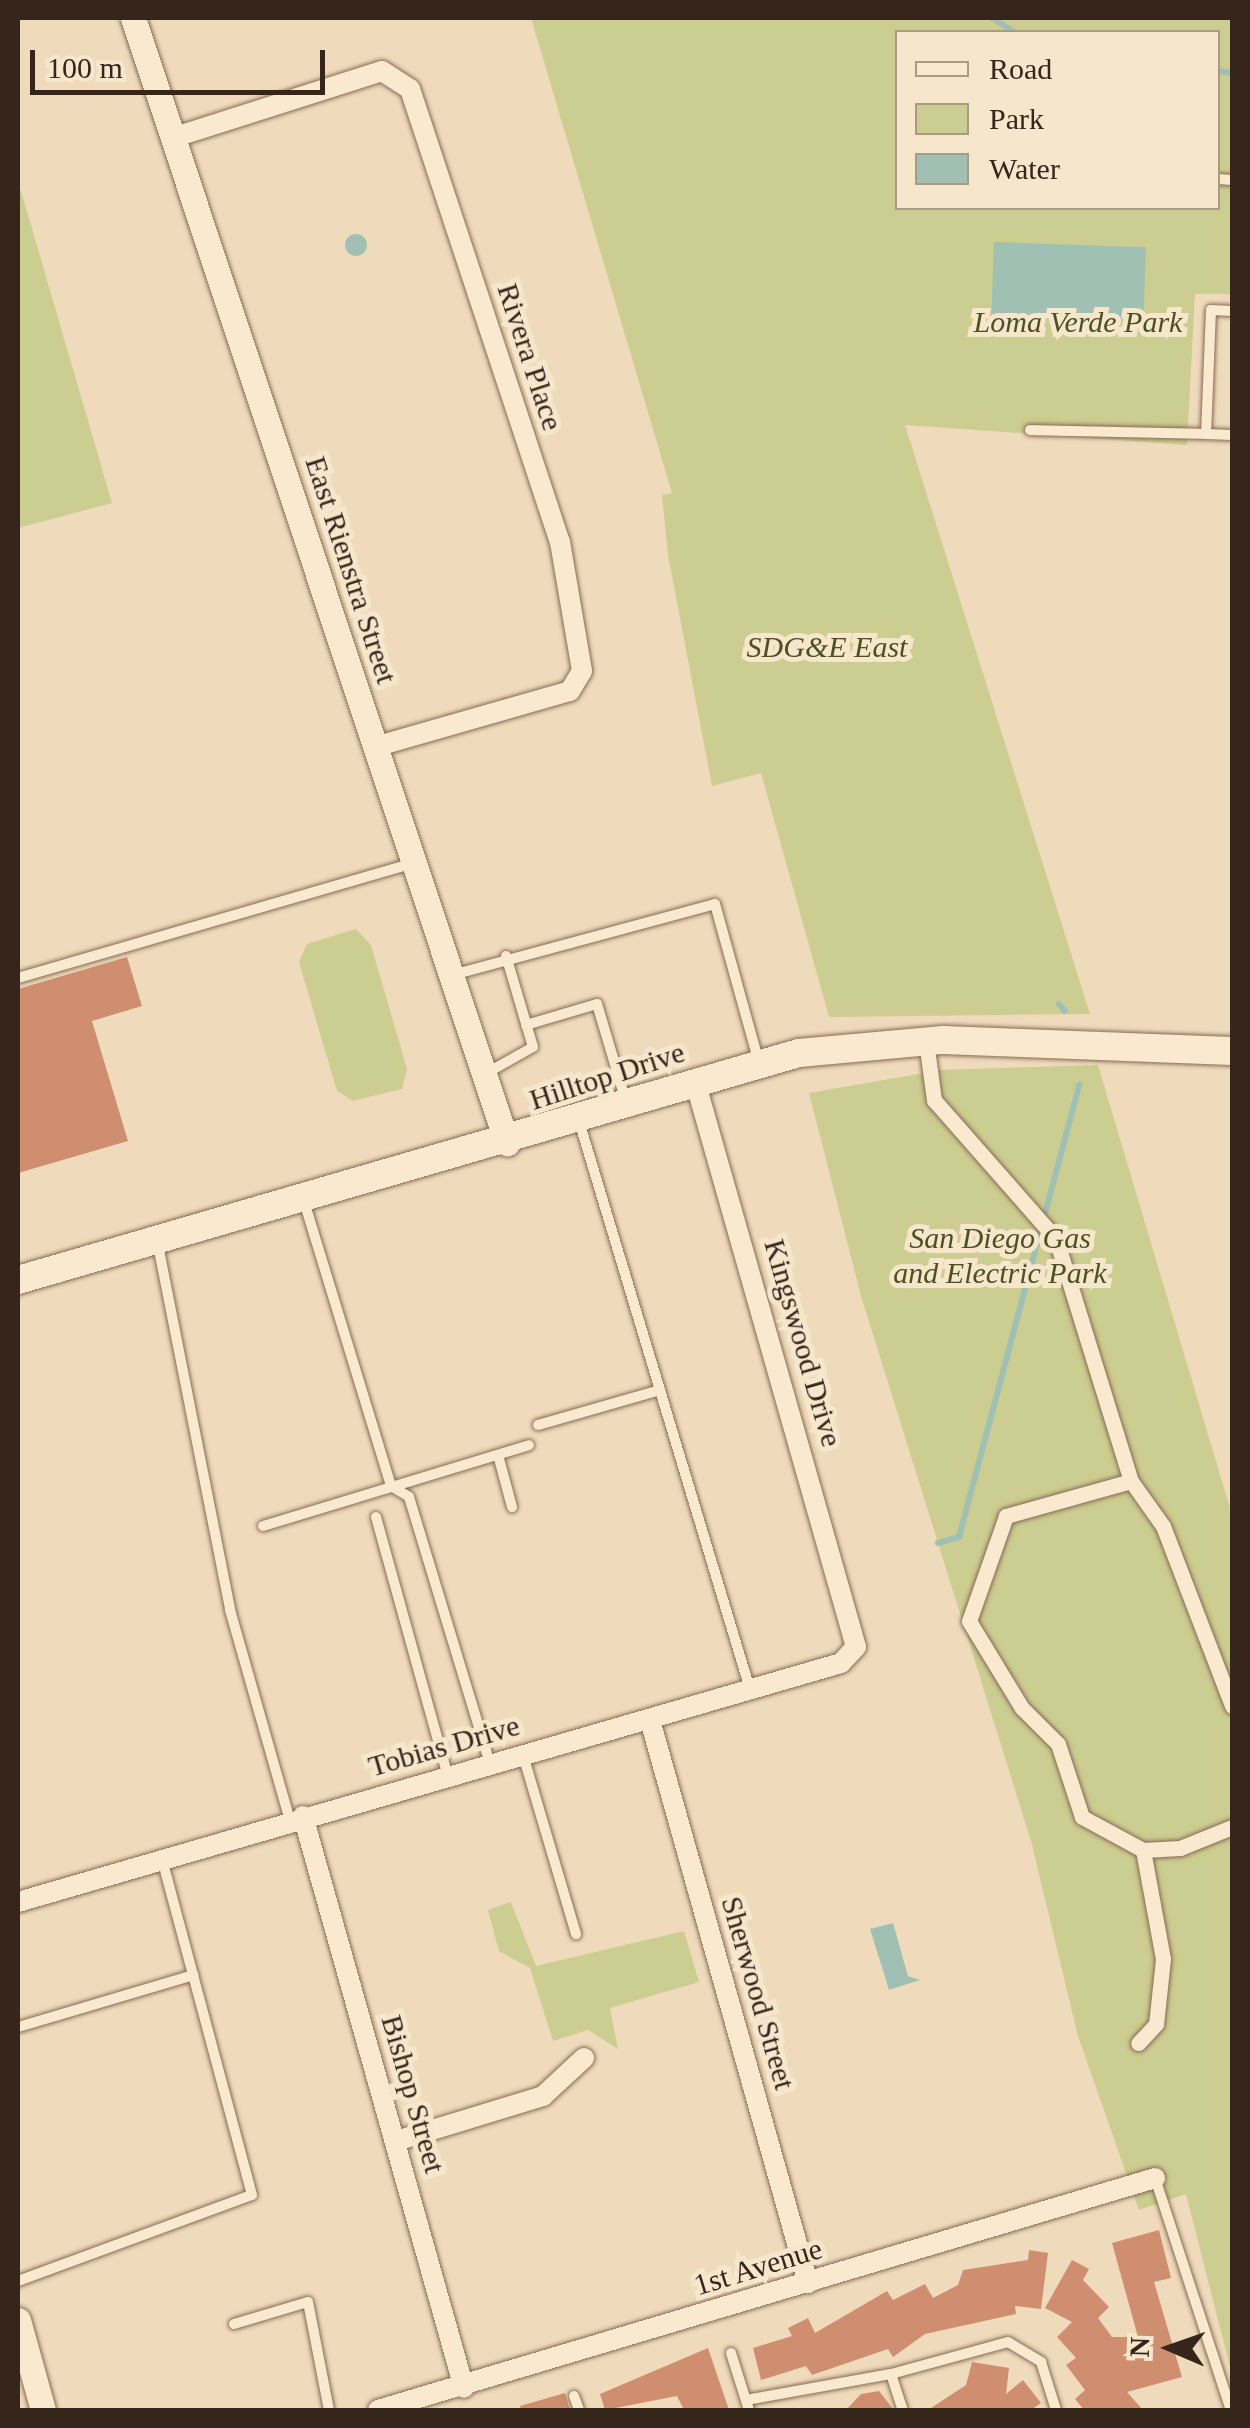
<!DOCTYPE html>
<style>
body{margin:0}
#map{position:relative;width:1250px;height:2428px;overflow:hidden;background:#efdbbc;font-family:Georgia,serif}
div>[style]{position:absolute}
.green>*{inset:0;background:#cccd90}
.water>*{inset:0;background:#a0c0b3;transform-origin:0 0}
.round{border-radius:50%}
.stream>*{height:6px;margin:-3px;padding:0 3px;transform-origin:3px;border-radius:3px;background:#a0c0b3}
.building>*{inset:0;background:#cf8e70}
.roads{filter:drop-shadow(0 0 2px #876b55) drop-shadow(0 0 2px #876b55)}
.service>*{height:10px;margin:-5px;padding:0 5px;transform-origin:5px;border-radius:5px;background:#fae9cf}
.pedestrian>*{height:15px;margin:-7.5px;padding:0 7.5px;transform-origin:7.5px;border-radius:7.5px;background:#fae9cf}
.minor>*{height:20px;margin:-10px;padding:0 10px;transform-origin:10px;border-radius:10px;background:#fae9cf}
.tertiary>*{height:25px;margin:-12.5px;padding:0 12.5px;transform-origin:12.5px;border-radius:12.5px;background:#fae9cf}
.secondary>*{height:28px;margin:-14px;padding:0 14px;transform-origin:14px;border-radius:14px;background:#fae9cf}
span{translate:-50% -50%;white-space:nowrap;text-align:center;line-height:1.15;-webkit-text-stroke:10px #f6e6cc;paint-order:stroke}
.park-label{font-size:30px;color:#4b5220;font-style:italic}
.street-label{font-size:30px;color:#35251b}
.frame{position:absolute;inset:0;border:20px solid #35251b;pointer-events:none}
.legend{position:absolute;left:895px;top:30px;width:325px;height:180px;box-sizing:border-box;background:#f6e6cc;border:2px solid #a99985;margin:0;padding:12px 18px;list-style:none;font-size:30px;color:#35251b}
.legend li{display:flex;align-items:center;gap:20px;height:50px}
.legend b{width:50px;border:2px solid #a99985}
.north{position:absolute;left:1120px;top:2298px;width:100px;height:100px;-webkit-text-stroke:8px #f6e6cc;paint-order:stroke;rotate:272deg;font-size:28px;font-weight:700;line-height:40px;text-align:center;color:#35251b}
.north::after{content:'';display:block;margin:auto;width:35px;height:45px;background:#35251b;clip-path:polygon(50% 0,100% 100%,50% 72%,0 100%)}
.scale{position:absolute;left:30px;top:50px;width:295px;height:45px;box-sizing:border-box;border:5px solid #35251b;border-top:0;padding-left:12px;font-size:30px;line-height:35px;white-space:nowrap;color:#35251b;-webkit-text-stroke:8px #f6e6cc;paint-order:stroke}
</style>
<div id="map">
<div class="green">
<i style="clip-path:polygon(evenodd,531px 18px,1232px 18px,1232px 294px,1195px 294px,1187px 445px,905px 425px,1090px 1014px,829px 1017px,761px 773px,712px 786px,668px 555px,662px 495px,672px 493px,531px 18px,898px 32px,1218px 32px,1218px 208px,898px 208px,898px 32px)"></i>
<i style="clip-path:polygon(21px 191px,112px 503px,18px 528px,18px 192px)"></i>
<i style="clip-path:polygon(356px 929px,371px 945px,407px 1069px,402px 1089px,353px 1101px,337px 1091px,299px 962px,307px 944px)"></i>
<i style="clip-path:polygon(1098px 1065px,1232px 1515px,1232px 2375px,1186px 2194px,1139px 2210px,1078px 2036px,1031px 1841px,861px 1296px,809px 1093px,941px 1070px)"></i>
<i style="clip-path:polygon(511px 1902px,536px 1966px,684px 1931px,699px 1982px,610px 2008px,618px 2049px,588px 2030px,553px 2041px,530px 1968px,499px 1951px,488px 1910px)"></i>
</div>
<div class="water">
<i class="round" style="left:345px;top:234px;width:22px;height:22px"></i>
<i style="left:994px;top:242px;width:152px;height:72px;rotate:2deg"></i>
<i style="clip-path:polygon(893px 1923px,908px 1976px,920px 1980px,889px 1990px,870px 1929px)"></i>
</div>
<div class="stream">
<i style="left:992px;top:18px;width:26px;rotate:32deg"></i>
<i style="left:1218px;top:71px;width:14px;rotate:8deg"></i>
<i style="left:1059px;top:1004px;width:9px;rotate:49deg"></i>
<i style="left:938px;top:1543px;width:22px;rotate:-16deg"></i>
<i style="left:959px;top:1537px;width:468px;rotate:-75.1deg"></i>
</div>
<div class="building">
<i style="clip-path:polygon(127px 957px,142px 1006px,92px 1021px,128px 1141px,18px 1173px,18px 989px)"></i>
<i style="clip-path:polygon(1159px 2230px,1171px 2278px,1154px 2282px,1182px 2377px,1127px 2392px,1143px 2410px,1084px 2410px,1075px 2399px,1085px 2390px,1066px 2365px,1076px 2358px,1057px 2337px,1072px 2322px,1045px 2308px,1072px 2260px,1089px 2269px,1083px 2280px,1109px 2307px,1098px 2318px,1112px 2337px,1138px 2337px,1112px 2243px)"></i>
<i style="clip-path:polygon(1029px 2250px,1048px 2253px,1041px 2309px,1015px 2306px,1016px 2314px,925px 2334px,893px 2357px,888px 2349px,812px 2375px,806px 2366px,761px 2380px,753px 2348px,792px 2336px,788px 2328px,808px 2318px,815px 2333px,887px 2291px,893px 2300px,925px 2284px,933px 2298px,958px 2285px,963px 2270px,1028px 2260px)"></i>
<i style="clip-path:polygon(708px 2348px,729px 2410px,684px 2410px,677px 2396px,605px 2410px,600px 2394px)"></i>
<i style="clip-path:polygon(972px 2362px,1009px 2368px,1006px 2394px,1023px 2380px,1041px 2403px,1031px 2410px,928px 2410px,966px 2385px)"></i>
<i style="clip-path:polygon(879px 2391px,894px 2410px,846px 2410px,861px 2394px)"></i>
<i style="clip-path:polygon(565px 2393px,570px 2410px,521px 2410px,520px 2406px)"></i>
</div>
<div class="roads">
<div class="service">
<i style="left:1218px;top:179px;width:14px;rotate:4deg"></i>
<i style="left:1232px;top:311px;width:21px;rotate:-177deg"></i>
<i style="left:1211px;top:310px;width:124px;rotate:92.3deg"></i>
<i style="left:1206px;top:434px;width:26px;rotate:2deg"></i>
<i style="left:1030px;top:430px;width:176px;rotate:1.3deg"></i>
<i style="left:452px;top:975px;width:272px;rotate:-15.1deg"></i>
<i style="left:715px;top:904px;width:165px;rotate:74.5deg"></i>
<i style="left:18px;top:978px;width:412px;rotate:-16.2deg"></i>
<i style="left:526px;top:1025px;width:74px;rotate:-16.5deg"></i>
<i style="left:597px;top:1004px;width:101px;rotate:73.4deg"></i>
<i style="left:485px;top:1074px;width:55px;rotate:-29.4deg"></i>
<i style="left:533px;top:1047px;width:95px;rotate:-106.5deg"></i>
<i style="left:579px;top:1121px;width:593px;rotate:73.25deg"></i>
<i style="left:303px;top:1198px;width:301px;rotate:73deg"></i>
<i style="left:391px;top:1486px;width:21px;rotate:31deg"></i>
<i style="left:409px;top:1497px;width:279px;rotate:73.1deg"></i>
<i style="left:157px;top:1240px;width:377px;rotate:78.8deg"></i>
<i style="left:230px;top:1610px;width:219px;rotate:74.1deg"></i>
<i style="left:538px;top:1425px;width:127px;rotate:-16deg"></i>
<i style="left:498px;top:1455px;width:54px;rotate:74.9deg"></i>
<i style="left:376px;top:1517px;width:269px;rotate:74.5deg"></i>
<i style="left:263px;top:1526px;width:278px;rotate:-16.9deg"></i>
<i style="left:523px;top:1755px;width:187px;rotate:73.5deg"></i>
<i style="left:18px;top:2027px;width:183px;rotate:-16.5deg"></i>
<i style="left:1155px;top:2178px;width:244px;rotate:71.9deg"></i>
<i style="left:18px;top:2281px;width:249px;rotate:-20.2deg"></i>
<i style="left:252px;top:2195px;width:347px;rotate:-105deg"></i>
<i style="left:234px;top:2324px;width:77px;rotate:-16.6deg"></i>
<i style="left:308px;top:2302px;width:110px;rotate:79deg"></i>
<i style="left:731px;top:2353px;width:60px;rotate:72.5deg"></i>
<i style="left:891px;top:2374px;width:121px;rotate:-15.3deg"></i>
<i style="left:1008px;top:2342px;width:39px;rotate:31deg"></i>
<i style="left:1041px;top:2362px;width:50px;rotate:72.6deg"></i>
<i style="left:574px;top:2396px;width:15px;rotate:70deg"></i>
<i style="left:746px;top:2400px;width:147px;rotate:-10.2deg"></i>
<i style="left:891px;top:2374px;width:38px;rotate:72deg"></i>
</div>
<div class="pedestrian">
<i style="left:926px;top:1041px;width:60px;rotate:82.3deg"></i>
<i style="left:934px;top:1100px;width:185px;rotate:48.7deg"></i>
<i style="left:1056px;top:1239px;width:253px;rotate:72.8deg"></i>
<i style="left:1131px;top:1481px;width:130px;rotate:164.4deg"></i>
<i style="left:1006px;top:1516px;width:111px;rotate:109.4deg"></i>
<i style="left:969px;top:1621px;width:102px;rotate:58.7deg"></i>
<i style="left:1022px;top:1708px;width:51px;rotate:45deg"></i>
<i style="left:1058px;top:1744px;width:77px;rotate:71.8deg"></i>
<i style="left:1082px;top:1817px;width:69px;rotate:28.4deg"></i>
<i style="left:1143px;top:1850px;width:111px;rotate:79.6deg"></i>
<i style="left:1163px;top:1959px;width:65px;rotate:96.1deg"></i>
<i style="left:1156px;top:2024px;width:26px;rotate:133deg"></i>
<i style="left:1131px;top:1481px;width:55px;rotate:54.6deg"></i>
<i style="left:1163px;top:1526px;width:193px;rotate:69deg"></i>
<i style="left:1143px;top:1850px;width:37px;rotate:-3deg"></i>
<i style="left:1180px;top:1848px;width:56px;rotate:-22deg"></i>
</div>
<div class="minor">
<i style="left:172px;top:138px;width:220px;rotate:-17.7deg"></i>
<i style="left:382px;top:71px;width:33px;rotate:33deg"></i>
<i style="left:410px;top:89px;width:477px;rotate:71.7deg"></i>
<i style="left:560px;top:542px;width:131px;rotate:80.3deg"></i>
<i style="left:582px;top:671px;width:23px;rotate:121deg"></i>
<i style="left:570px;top:691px;width:203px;rotate:164deg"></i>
<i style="left:650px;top:1720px;width:585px;rotate:74.32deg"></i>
<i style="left:303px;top:1816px;width:594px;rotate:74.28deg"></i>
<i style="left:18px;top:1902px;width:857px;rotate:-16.19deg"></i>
<i style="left:841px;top:1663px;width:22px;rotate:-47deg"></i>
<i style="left:856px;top:1647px;width:588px;rotate:-105.88deg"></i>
<i style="left:396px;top:2141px;width:154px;rotate:-17deg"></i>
<i style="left:543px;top:2096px;width:56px;rotate:-42.8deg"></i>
<i style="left:378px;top:2410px;width:811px;rotate:-16.62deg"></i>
</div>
<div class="tertiary">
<i style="left:133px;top:18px;width:1186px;rotate:71.61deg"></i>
<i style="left:18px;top:2320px;width:93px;rotate:74.5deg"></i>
</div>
<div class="secondary">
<i style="left:18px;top:1280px;width:813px;rotate:-16.21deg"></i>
<i style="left:799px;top:1053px;width:145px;rotate:-5.2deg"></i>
<i style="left:943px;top:1040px;width:289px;rotate:2.2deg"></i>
</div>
</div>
<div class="park-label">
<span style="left:1078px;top:322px">Loma Verde Park</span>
<span style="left:827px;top:647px">SDG&amp;E East</span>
<span style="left:1000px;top:1255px">San Diego Gas<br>and Electric Park</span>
</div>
<div class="street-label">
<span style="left:530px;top:357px;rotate:72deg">Rivera Place</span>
<span style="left:351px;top:570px;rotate:72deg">East Rienstra Street</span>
<span style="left:607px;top:1076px;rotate:-18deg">Hilltop Drive</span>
<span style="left:803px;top:1343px;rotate:74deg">Kingswood Drive</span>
<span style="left:444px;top:1746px;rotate:-16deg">Tobias Drive</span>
<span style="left:758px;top:1993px;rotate:74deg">Sherwood Street</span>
<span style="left:413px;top:2094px;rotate:74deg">Bishop Street</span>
<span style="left:758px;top:2267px;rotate:-17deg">1st Avenue</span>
</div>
<div class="frame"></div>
<ul class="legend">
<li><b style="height:12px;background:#fae9cf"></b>Road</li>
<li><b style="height:28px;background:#cccd90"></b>Park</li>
<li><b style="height:28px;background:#a0c0b3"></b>Water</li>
</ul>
<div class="north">N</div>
<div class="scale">100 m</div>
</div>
